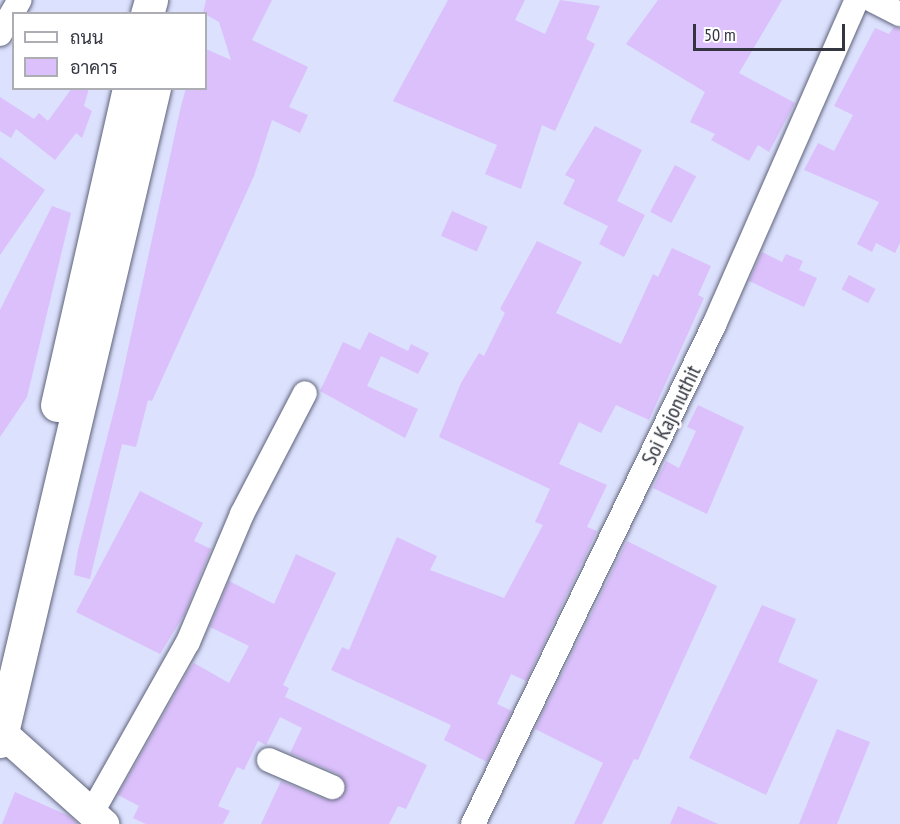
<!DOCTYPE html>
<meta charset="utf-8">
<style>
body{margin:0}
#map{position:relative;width:900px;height:824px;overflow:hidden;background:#dce1fd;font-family:"PT Sans Narrow",Sarabun,sans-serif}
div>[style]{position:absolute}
.building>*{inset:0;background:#dbc0fb;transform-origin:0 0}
.roads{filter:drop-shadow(0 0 2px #5f637b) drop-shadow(0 0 2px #5f637b)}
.minor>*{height:24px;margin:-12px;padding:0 12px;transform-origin:12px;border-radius:12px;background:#fff}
.tertiary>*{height:30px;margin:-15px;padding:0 15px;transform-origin:15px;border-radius:15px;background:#fff}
.secondary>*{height:33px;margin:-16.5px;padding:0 16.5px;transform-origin:16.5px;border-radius:16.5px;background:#fff}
span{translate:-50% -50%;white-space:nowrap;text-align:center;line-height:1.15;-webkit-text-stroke:5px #fff;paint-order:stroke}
.street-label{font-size:22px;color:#333540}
.legend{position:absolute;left:12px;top:12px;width:195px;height:78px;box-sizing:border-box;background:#fff;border:2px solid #adaeb3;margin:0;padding:8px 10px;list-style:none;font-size:18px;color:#333540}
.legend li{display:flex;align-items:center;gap:12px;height:30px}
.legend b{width:30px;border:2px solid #adaeb3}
.scale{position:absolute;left:693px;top:24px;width:152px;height:27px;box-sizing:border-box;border:3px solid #333540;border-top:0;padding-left:8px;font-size:18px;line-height:21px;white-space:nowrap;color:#333540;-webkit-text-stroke:4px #fff;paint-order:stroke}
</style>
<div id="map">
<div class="building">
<i style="clip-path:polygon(206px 0,272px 0,252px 40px,308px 67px,289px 107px,308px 115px,300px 133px,272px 120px,254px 176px,152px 401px,148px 400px,136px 447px,122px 444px,90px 579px,74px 575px,78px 550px,118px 395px,181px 106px,186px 88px,206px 88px,206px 49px,231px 60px,219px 22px,203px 13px)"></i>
<i style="clip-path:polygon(448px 0,525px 0,515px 20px,545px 34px,560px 0,600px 6px,586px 39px,595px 44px,555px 131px,542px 125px,521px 189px,485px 174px,497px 145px,393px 101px)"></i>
<i style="clip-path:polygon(658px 0,782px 0,739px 73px,795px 103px,769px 152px,758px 145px,749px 161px,711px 140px,715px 134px,690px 122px,705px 92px,626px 44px)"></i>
<i style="clip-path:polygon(894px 27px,900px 28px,900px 243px,895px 253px,876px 243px,872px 252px,857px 244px,879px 202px,804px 170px,818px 143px,834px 151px,853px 115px,834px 106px,875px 28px,889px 34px)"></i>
<i style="clip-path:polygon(72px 88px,89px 88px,84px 106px,92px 111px,82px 138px,76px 133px,55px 160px,16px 129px,11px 138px,0 131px,0 97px,34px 119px,39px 113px,48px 121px)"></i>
<i style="clip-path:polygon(595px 126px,642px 150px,617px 201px,645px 215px,624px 257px,599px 244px,608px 226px,563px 204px,575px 180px,565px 175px)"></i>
<i style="clip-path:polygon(0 157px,45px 190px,0 255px)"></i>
<i style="left:675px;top:165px;width:24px;height:53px;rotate:28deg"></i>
<i style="clip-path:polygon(52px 206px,71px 213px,27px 397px,0 437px,0 310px)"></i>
<i style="left:452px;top:211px;width:39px;height:27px;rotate:24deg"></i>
<i style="clip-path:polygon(537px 241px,582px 262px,556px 313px,621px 344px,653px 274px,658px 277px,672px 248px,711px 266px,698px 295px,704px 298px,649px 420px,616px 405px,601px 433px,579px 422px,559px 464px,607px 485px,587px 527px,597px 531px,526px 681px,511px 674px,497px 704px,512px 711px,487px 762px,444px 740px,451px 725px,331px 670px,342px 647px,349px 650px,397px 537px,437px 556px,430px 570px,504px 598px,543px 525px,535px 522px,550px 489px,439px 437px,461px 383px,479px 353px,484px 356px,505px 313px,500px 309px)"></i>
<i style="clip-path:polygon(762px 252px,782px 262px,786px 254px,803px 261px,799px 270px,817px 278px,804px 307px,749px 281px)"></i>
<i style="left:849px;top:275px;width:30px;height:16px;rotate:28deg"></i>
<i style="clip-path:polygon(369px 332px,408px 351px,411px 344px,429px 353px,418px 374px,381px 356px,367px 386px,418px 409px,405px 438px,320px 391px,343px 342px,360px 350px)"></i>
<i style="clip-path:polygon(698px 405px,744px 427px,707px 514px,653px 488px,666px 461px,679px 468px,696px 431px,687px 427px)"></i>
<i style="clip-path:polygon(140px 491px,203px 523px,194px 541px,211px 549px,184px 615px,160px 654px,76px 612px)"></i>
<i style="clip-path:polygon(627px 541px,717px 586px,638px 760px,634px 759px,602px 824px,574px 824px,603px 763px,535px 729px)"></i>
<i style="clip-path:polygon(296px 554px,336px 573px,283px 685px,289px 688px,285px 697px,427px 765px,406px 809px,398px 806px,389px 824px,261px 824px,281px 781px,327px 800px,345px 792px,338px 774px,290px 753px,302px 728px,280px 717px,266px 745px,258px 741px,244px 770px,237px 767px,228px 785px,218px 806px,230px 811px,223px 824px,146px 824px,133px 818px,139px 806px,118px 795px,187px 673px,194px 663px,229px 683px,249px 646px,210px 627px,229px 581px,274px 604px)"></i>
<i style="clip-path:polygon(762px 605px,796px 619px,778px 662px,818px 680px,766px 795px,689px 758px)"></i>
<i style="clip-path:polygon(837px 729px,870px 742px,837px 824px,799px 824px)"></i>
<i style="clip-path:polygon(15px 792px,69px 816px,78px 824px,2px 824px)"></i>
<i style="clip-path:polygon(678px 806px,718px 824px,670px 824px)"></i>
</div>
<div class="roads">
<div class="minor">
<i style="left:872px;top:0;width:31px;rotate:27deg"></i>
<i style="left:0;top:34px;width:39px;rotate:-60deg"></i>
<i style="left:269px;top:760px;width:69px;rotate:23.2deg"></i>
<i style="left:91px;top:814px;width:197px;rotate:-60.6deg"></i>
<i style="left:188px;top:642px;width:139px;rotate:-67.1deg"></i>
<i style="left:242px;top:514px;width:136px;rotate:-62.5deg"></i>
<i style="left:473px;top:824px;width:554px;rotate:-64.22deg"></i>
<i style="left:714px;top:325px;width:355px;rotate:-66.3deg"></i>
</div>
<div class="tertiary">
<i style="left:0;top:731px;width:140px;rotate:41.8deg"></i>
</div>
<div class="secondary">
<i style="left:147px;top:14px;width:15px;rotate:-74deg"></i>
<i style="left:57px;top:405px;width:325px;rotate:-77.2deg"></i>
<i style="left:0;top:741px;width:671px;rotate:-76.73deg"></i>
</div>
</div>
<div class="street-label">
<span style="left:671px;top:415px;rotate:-64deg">Soi Kajonuthit</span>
</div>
<ul class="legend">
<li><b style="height:8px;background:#fff"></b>ถนน</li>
<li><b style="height:16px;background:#dbc0fb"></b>อาคาร</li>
</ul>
<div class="scale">50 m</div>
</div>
